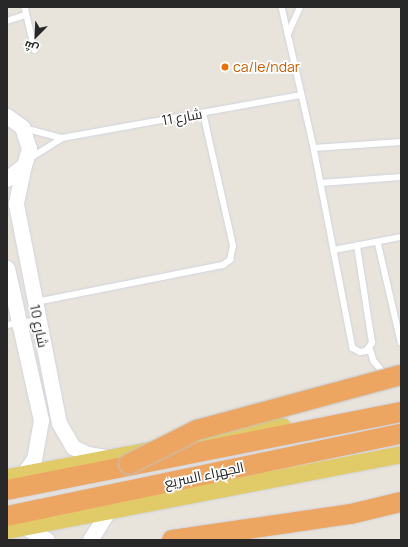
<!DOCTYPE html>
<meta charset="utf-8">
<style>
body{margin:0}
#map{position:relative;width:408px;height:547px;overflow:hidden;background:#e9e4db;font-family:Manrope,Cairo,sans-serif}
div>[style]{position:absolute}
.roads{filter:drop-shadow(0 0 1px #d0d3df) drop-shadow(0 0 1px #d0d3df)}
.lane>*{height:5.5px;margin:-2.75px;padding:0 2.75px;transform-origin:2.75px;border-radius:2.75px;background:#fff}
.secondary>*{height:15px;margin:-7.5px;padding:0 7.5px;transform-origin:7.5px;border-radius:7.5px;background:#fff}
.primary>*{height:17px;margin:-8.5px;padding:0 8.5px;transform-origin:8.5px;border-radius:8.5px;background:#e1cb68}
.highway>*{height:20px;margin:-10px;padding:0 10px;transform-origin:10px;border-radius:10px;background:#eda562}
.bridges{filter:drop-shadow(0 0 1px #c3c3c3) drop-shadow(0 0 1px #c3c3c3)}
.highway-bridge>*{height:20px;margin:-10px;padding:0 10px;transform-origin:10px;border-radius:10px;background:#eda562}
.dots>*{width:11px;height:11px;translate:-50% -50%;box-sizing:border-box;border:2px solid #fff;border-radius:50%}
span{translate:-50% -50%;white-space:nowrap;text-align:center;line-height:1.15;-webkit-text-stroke:3.5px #fff;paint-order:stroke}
.food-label{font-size:14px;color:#c56008}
.left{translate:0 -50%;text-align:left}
.street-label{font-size:14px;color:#282828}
.frame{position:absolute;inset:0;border:8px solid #282828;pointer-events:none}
.north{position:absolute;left:16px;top:16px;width:40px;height:40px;-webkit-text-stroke:3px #fff;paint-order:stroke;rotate:204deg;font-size:11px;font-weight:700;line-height:16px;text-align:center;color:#282828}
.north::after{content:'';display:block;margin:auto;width:14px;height:18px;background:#282828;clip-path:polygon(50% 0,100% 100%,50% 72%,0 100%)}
</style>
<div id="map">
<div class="roads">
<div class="lane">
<i style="left:25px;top:7px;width:44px;rotate:76.9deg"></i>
<i style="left:282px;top:7px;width:145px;rotate:77.2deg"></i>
<i style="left:314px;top:148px;width:204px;rotate:79deg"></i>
<i style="left:353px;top:348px;width:8px;rotate:30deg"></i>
<i style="left:360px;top:352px;width:6px;rotate:-9deg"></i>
<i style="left:366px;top:351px;width:10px;rotate:-53deg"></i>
<i style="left:372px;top:343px;width:98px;rotate:-98.8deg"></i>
<i style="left:7px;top:21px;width:20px;rotate:-18deg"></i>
<i style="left:288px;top:34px;width:30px;rotate:-66deg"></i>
<i style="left:24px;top:128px;width:39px;rotate:15deg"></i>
<i style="left:314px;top:148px;width:87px;rotate:-3.9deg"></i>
<i style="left:29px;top:159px;width:39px;rotate:-32deg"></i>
<i style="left:62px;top:138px;width:243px;rotate:-10.2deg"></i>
<i style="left:321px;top:183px;width:80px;rotate:-4.3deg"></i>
<i style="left:378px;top:242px;width:103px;rotate:77deg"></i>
<i style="left:334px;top:250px;width:68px;rotate:-11deg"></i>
<i style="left:36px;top:302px;width:191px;rotate:-11.2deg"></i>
<i style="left:223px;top:265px;width:9px;rotate:-36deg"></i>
<i style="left:230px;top:260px;width:14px;rotate:-78deg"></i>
<i style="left:233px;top:246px;width:136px;rotate:-102.7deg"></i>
<i style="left:7px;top:325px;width:31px;rotate:-9deg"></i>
<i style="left:370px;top:348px;width:14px;rotate:73deg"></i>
<i style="left:374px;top:361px;width:17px;rotate:50deg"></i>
</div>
<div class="secondary">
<i style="left:7px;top:116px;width:19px;rotate:36deg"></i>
<i style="left:22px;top:127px;width:23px;rotate:72deg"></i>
<i style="left:29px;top:149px;width:17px;rotate:107deg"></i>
<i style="left:24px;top:165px;width:22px;rotate:141deg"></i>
<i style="left:24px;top:165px;width:40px;rotate:102deg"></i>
<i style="left:16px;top:204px;width:223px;rotate:78.9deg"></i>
<i style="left:59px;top:423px;width:28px;rotate:60deg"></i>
<i style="left:73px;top:447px;width:16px;rotate:27deg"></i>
<i style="left:87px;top:454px;width:19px;rotate:9deg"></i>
<i style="left:7px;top:268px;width:156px;rotate:77.4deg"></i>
<i style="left:41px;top:420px;width:40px;rotate:100deg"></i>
<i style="left:34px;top:459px;width:19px;rotate:126deg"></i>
<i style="left:24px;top:527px;width:26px;rotate:29deg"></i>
<i style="left:90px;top:540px;width:34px;rotate:-58deg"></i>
</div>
<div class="primary">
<i style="left:174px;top:446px;width:110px;rotate:-10.5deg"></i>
<i style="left:7px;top:477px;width:146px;rotate:-10.7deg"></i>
<i style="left:7px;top:530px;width:401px;rotate:-10.9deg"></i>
</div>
<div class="highway">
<i style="left:7px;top:490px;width:402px;rotate:-11.2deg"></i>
<i style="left:7px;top:516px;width:402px;rotate:-11.8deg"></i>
<i style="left:172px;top:540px;width:181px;rotate:-8.3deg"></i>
<i style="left:351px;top:514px;width:51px;rotate:-13.5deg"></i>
</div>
</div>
<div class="bridges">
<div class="highway-bridge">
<i style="left:129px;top:464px;width:76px;rotate:-26.6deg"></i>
<i style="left:197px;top:430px;width:211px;rotate:-15.1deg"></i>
</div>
</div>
<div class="dots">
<i style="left:225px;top:67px;background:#e8710a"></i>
</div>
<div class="food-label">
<span class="left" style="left:233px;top:67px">ca/le/ndar</span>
</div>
<div class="street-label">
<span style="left:182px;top:117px;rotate:-10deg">شارع 11</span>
<span style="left:39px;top:326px;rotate:78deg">شارع 10</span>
<span style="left:204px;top:475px;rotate:-12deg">الجهراء السريع</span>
</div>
<div class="frame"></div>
<div class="north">ش</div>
</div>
